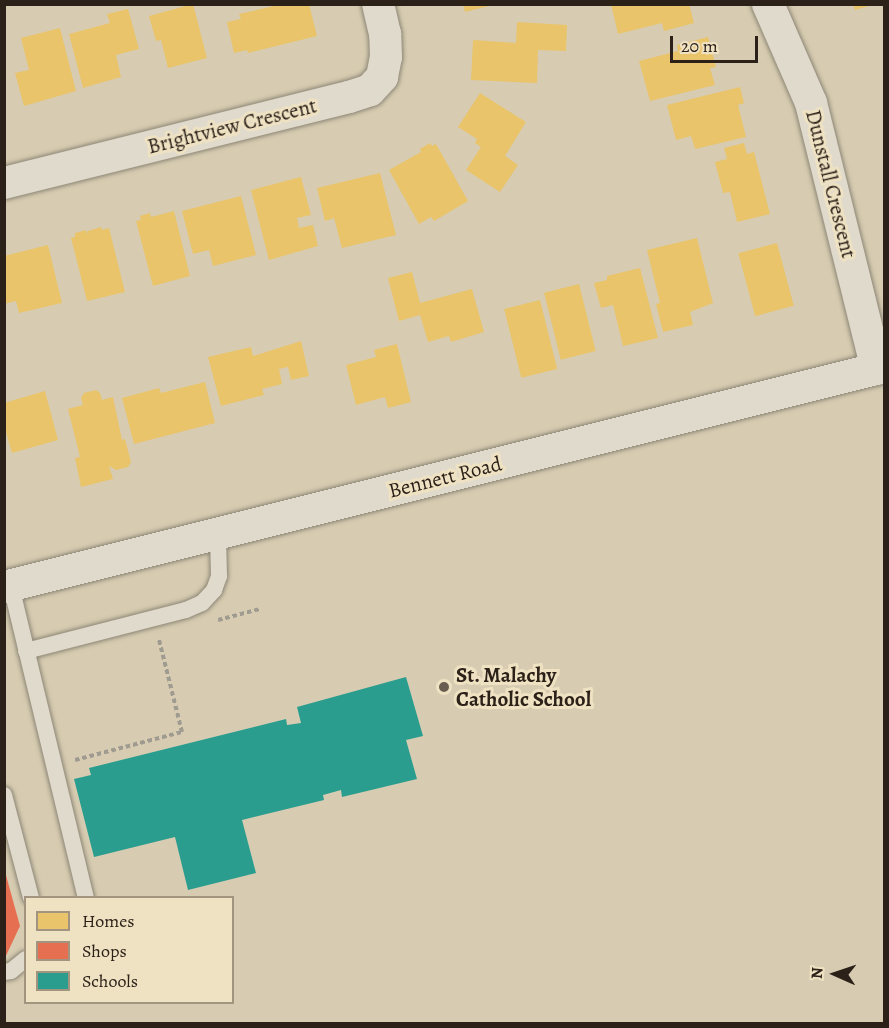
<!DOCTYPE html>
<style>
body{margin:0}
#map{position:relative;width:889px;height:1028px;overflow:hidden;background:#d7ccb1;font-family:Alegreya,serif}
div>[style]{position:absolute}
.homes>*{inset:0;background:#e9c46a;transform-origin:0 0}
.shops>*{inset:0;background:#e76f51}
.schools>*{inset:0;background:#2a9d8f}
.path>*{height:4px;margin-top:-2px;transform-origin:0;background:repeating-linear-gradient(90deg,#a09b90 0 4.5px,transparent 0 7.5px)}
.roads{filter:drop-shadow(0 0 2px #8d8676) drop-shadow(0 0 2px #8d8676)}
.service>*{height:16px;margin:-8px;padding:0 8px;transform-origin:8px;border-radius:8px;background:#e0dacc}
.minor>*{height:32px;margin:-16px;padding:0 16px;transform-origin:16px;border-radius:16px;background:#e0dacc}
.dots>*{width:16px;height:16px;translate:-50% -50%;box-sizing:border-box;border:3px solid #efe2c3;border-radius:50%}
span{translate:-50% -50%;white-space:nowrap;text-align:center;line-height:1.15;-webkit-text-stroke:6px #efe2c3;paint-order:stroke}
.street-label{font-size:21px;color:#2c2119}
.poi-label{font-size:21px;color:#2c2119;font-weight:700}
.left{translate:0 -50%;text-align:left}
.frame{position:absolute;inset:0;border:6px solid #2c2119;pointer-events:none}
.legend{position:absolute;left:24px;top:896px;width:210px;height:108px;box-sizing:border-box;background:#efe2c3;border:2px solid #a1957f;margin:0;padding:8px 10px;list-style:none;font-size:18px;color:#2c2119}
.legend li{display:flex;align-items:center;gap:12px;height:30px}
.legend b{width:30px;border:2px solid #a1957f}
.north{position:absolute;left:805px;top:944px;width:60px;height:60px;-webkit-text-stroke:4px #efe2c3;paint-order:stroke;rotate:273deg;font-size:16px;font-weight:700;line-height:24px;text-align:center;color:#2c2119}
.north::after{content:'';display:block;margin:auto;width:21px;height:27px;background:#2c2119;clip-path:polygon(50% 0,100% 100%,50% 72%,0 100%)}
.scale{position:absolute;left:670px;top:36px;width:88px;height:27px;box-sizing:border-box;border:3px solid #2c2119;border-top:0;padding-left:8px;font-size:18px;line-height:21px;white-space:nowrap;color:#2c2119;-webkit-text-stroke:4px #efe2c3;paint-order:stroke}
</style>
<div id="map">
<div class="homes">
<i style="clip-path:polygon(193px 4px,207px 58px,168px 68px,161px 40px,156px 41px,149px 16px)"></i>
<i style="clip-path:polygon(283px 4px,309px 4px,317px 36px,248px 53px,247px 50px,234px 53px,227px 22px,241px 19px,239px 14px)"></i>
<i style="clip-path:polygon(463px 4px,493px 4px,493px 5px,465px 12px)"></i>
<i style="clip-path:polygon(611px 4px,689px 4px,694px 23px,664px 31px,662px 23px,618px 34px)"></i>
<i style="clip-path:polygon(853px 4px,872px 4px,872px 5px,855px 10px)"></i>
<i style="clip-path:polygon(128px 9px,139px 49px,116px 55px,121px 77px,83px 88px,69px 34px,110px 23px,107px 14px)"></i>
<i style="clip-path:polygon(517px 22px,567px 25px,566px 51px,538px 50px,537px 83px,471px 80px,473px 40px,516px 43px)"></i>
<i style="clip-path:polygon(60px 28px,76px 91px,24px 106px,15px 73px,29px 70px,21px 38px)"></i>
<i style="clip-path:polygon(708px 37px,716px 67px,710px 68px,715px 85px,650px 101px,639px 61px,678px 51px,677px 45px)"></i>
<i style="clip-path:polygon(740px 87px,744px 103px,738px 105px,746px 137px,695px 149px,691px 136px,676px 140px,667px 105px)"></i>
<i style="clip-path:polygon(480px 93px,526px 122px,505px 156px,518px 165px,500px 192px,466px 170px,481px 147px,475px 143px,477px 139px,458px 127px)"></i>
<i style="clip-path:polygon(430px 143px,432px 146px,436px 144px,468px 201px,434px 221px,431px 217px,419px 224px,389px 170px,421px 152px,420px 149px)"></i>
<i style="clip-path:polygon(744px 143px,747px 154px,754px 152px,770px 214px,737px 222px,730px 192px,723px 193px,715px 162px,727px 159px,724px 148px)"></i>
<i style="clip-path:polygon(380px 173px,396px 235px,342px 248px,334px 218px,325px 221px,317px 188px)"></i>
<i style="clip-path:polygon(301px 177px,311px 215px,297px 218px,299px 228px,313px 225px,318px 246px,269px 260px,251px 190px)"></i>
<i style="clip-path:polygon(241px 196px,256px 255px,213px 266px,209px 250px,193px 254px,182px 211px)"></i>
<i style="clip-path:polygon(174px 211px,190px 276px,153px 286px,136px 221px,141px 220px,140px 216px,150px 213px,151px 217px)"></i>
<i style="clip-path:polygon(101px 227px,102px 230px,109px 228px,125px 292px,87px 301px,71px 238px,75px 237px,75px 233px,86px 230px,87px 234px,88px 231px)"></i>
<i style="clip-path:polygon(697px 238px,713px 303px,690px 312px,693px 325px,663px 332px,656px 304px,660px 303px,647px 250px)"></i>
<i style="left:777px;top:243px;width:65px;height:40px;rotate:75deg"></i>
<i style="clip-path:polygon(48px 245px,62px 303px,19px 313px,16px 301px,4px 304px,4px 256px)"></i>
<i style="clip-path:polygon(640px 268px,658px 338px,623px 346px,613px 305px,601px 308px,594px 283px,607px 280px,607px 276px)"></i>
<i style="clip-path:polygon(412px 272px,420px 303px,472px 289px,484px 332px,451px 342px,449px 336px,428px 342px,420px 315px,399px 321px,388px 278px)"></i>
<i style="left:579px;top:284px;width:69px;height:36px;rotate:76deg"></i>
<i style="left:540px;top:300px;width:71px;height:37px;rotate:76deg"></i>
<i style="clip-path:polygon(301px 341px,309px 376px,291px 380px,288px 367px,279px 369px,282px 384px,262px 389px,264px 395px,221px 406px,208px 357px,251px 347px,253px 356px)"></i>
<i style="clip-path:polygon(397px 344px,411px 402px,388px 408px,385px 397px,356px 405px,346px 365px,376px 357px,374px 350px)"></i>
<i style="clip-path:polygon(205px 382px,215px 423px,134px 444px,122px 398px,159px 388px,161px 393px)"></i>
<i style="clip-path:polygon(96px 390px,100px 393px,102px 400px,113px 397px,122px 440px,125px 439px,131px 462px,128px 467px,116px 470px,109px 466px,113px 479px,81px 487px,75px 458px,80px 457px,68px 409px,83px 405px,81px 398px,84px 393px)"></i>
<i style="clip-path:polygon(45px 391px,58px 440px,12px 453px,4px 425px,4px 403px)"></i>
</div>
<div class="shops">
<i style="clip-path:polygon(4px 868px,20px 926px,4px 960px)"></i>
</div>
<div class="schools">
<i style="clip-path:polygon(406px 677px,423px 736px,406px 740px,417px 779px,342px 797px,341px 790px,323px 795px,324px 800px,242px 820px,256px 873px,188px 890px,175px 837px,94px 857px,74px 779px,91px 775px,89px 768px,286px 719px,287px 725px,301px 723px,297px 707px)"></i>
</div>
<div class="path">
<i style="left:218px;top:620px;width:43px;rotate:-14.7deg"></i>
<i style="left:75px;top:760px;width:111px;rotate:-14.7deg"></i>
<i style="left:182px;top:732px;width:95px;rotate:-104deg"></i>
</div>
<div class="roads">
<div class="service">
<i style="left:11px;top:586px;width:321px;rotate:76.5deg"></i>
<i style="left:26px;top:651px;width:165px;rotate:-14.4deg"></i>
<i style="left:186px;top:610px;width:17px;rotate:-24deg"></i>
<i style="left:202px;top:603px;width:18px;rotate:-47deg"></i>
<i style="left:214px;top:590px;width:15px;rotate:-70deg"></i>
<i style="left:219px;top:576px;width:42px;rotate:-91.4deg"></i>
<i style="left:4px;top:795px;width:106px;rotate:75.3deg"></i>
<i style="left:4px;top:972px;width:7px;rotate:-8deg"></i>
<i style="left:11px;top:971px;width:19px;rotate:-39deg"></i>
</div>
<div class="minor">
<i style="left:768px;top:4px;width:108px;rotate:66.5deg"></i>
<i style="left:811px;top:103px;width:274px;rotate:76.1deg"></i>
<i style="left:4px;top:183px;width:356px;rotate:-14deg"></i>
<i style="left:349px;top:97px;width:22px;rotate:-18deg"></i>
<i style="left:370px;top:90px;width:18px;rotate:-47deg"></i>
<i style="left:382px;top:77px;width:20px;rotate:-79deg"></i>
<i style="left:386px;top:57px;width:23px;rotate:-92deg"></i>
<i style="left:385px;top:34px;width:31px;rotate:-103deg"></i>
<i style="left:4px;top:587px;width:907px;rotate:-14.04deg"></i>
</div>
</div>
<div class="dots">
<i style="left:444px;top:687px;background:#685d4e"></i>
</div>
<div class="street-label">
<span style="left:232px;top:126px;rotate:-14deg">Brightview Crescent</span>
<span style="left:831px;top:184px;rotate:76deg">Dunstall Crescent</span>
<span style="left:445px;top:477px;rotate:-14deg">Bennett Road</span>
</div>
<div class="poi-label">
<span class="left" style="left:456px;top:687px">St. Malachy<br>Catholic School</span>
</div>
<div class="frame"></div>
<ul class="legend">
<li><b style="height:16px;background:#e9c46a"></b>Homes</li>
<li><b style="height:16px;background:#e76f51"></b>Shops</li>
<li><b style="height:16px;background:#2a9d8f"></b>Schools</li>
</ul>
<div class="north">N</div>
<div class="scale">20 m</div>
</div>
